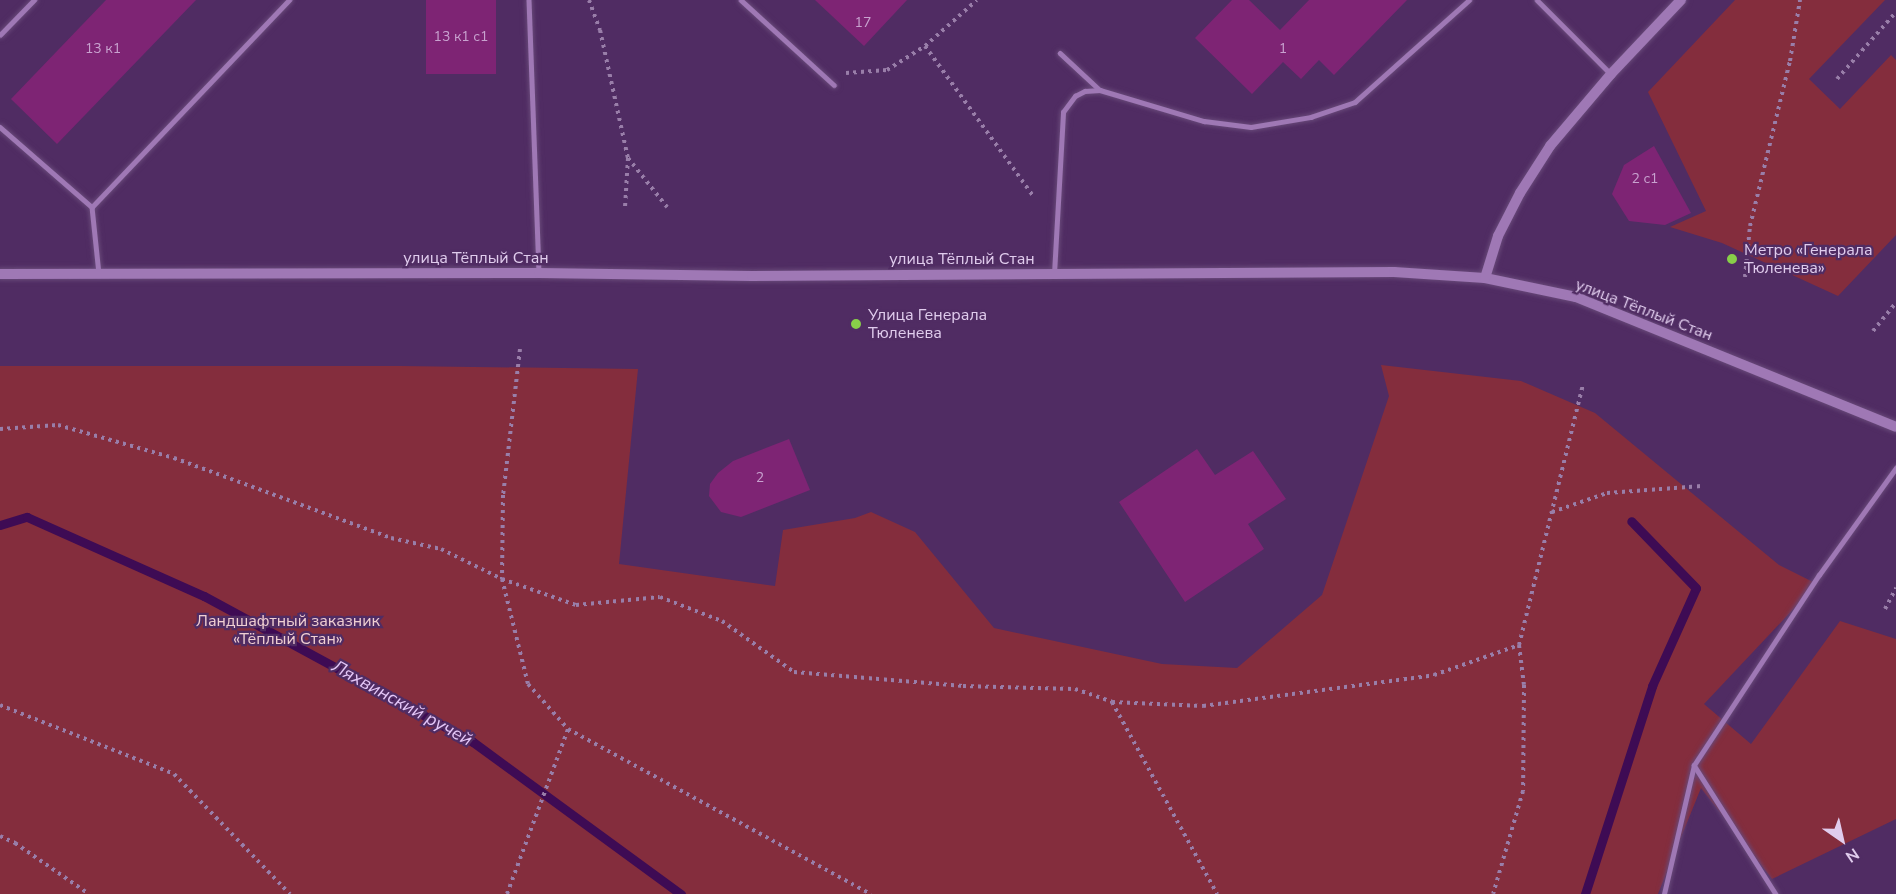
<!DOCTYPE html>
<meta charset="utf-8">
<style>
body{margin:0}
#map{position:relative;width:1896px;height:894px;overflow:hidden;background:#502c63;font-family:"Nunito Sans",sans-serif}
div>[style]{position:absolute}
.green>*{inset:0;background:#842d3d}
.stream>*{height:9px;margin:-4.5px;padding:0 4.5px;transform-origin:4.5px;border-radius:4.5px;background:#3e0b54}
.building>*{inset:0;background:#7e2474;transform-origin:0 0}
.path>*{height:4px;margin-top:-2px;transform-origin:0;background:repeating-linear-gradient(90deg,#997ea9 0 3px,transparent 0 7.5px)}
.roads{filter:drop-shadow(0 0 2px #684979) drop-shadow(0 0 2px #684979)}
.service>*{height:4.5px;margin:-2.25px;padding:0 2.25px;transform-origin:2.25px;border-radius:2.25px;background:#9f78b5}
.tertiary>*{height:10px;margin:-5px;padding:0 5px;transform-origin:5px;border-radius:5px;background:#9f78b5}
.dots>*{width:16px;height:16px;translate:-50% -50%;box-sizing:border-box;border:3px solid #502c63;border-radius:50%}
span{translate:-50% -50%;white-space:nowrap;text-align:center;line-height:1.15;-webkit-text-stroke:4.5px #502c63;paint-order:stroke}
.number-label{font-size:14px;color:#c8a2cf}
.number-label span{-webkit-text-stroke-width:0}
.poi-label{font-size:16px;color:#e0cced}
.left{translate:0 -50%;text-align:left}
.street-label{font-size:16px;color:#e0cced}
.park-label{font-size:16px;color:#f0cfd2}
.water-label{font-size:18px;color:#e5c7f8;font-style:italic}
.north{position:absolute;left:1812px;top:810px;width:60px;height:60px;-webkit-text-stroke:4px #502c63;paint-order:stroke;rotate:146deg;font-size:16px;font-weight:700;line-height:24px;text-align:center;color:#e0cced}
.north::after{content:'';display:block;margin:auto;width:21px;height:27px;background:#e0cced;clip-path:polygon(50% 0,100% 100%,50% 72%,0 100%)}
</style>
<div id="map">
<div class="green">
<i style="clip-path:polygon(1735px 0,1885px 0,1809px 79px,1840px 109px,1891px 55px,1896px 60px,1896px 235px,1838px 296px,1722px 243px,1670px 227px,1706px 211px,1648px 92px)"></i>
<i style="clip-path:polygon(1381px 365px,1521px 381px,1595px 413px,1779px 565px,1817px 584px,1704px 704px,1751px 744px,1840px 621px,1896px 639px,1896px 819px,1772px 879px,1701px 788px,1658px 894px,0 894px,0 366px,400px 366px,638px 369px,619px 564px,775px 586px,783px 530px,855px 518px,871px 512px,915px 532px,994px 628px,1162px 664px,1237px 668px,1322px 595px,1389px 396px)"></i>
</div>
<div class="stream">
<i style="left:0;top:525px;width:28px;rotate:-17deg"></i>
<i style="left:27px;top:517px;width:194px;rotate:24.1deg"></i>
<i style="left:204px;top:596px;width:306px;rotate:28.5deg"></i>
<i style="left:473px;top:742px;width:258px;rotate:36.2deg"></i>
<i style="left:1585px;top:894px;width:219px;rotate:-72.1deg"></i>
<i style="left:1652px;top:686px;width:107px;rotate:-65.8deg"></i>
<i style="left:1696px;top:588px;width:93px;rotate:-134.1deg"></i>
</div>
<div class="building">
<i style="clip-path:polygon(106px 0,196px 0,57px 144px,11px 99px)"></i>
<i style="left:426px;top:0;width:70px;height:74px"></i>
<i style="clip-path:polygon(815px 0,907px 0,864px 46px)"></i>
<i style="clip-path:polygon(1232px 0,1249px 0,1280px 30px,1309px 0,1407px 0,1334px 75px,1319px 60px,1301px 79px,1283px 62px,1252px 94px,1195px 38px)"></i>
<i style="clip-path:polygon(1654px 146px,1691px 213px,1665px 225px,1629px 221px,1612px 194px,1624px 165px)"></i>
<i style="clip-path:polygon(789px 439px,810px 490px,741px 517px,721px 512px,709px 496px,710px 484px,718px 473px,733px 461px)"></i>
<i style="clip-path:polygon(1197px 449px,1215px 475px,1253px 451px,1286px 499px,1248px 524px,1264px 549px,1185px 602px,1119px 502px)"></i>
</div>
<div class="path">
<i style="left:589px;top:0;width:32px;rotate:70deg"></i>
<i style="left:600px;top:30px;width:131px;rotate:77.7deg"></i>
<i style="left:628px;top:158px;width:49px;rotate:93.5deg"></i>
<i style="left:925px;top:46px;width:185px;rotate:54.2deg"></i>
<i style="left:846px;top:73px;width:41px;rotate:-4.2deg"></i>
<i style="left:887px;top:70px;width:45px;rotate:-32.3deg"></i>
<i style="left:925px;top:46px;width:69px;rotate:-41.5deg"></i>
<i style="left:1837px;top:79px;width:89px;rotate:-48.6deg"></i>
<i style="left:628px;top:158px;width:63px;rotate:51.5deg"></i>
<i style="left:1745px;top:277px;width:51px;rotate:-84.4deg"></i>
<i style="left:1750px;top:226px;width:170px;rotate:-76.4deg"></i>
<i style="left:1790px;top:61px;width:62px;rotate:-80.7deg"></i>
<i style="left:1873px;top:331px;width:36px;rotate:-51deg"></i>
<i style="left:520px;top:349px;width:147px;rotate:96.6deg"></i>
<i style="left:503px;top:495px;width:84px;rotate:90.7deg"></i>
<i style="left:502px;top:579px;width:108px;rotate:76.1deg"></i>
<i style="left:528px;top:684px;width:60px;rotate:48.4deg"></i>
<i style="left:568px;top:729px;width:345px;rotate:28.6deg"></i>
<i style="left:0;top:429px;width:58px;rotate:-3.9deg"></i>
<i style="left:58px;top:425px;width:121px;rotate:15.9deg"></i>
<i style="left:174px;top:458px;width:231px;rotate:20.2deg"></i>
<i style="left:391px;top:538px;width:51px;rotate:12.4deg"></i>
<i style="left:441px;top:549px;width:68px;rotate:26.2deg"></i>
<i style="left:502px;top:579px;width:78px;rotate:19.4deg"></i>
<i style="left:576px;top:605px;width:84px;rotate:-5.4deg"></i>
<i style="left:660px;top:597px;width:66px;rotate:21.2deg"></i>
<i style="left:722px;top:621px;width:88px;rotate:35.3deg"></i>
<i style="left:794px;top:672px;width:170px;rotate:4.7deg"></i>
<i style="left:963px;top:686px;width:112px;rotate:1.5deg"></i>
<i style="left:1075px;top:689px;width:39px;rotate:19deg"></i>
<i style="left:1112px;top:702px;width:91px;rotate:2.5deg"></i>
<i style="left:1203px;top:706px;width:233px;rotate:-7.6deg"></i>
<i style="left:1434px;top:675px;width:90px;rotate:-19.4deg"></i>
<i style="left:1519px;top:645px;width:40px;rotate:82.9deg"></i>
<i style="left:1524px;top:685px;width:106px;rotate:90.5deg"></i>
<i style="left:1523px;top:791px;width:107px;rotate:106.2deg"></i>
<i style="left:1552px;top:512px;width:58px;rotate:-19.1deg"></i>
<i style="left:1607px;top:493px;width:95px;rotate:-4.2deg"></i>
<i style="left:1885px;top:609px;width:24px;rotate:-62deg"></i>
<i style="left:1519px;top:645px;width:269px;rotate:-76.2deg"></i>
<i style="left:1112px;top:702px;width:219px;rotate:61.3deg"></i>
<i style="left:0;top:705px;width:187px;rotate:21.6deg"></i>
<i style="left:174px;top:774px;width:167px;rotate:46deg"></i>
<i style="left:0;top:836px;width:17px;rotate:25deg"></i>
<i style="left:15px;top:843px;width:90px;rotate:34.6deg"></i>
<i style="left:507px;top:894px;width:176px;rotate:-69.7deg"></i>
</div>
<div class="roads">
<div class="service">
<i style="left:529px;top:0;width:273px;rotate:87.9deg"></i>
<i style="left:741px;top:0;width:126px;rotate:42.4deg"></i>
<i style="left:1537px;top:0;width:105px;rotate:45deg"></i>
<i style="left:0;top:35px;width:49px;rotate:-45.8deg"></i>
<i style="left:1060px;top:53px;width:54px;rotate:42.8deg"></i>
<i style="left:1100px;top:90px;width:109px;rotate:16.6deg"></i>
<i style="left:1204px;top:121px;width:47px;rotate:7.3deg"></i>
<i style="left:1251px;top:127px;width:61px;rotate:-9.5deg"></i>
<i style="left:1311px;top:117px;width:46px;rotate:-18.8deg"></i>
<i style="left:1355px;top:102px;width:153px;rotate:-41.8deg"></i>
<i style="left:0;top:127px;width:122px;rotate:41deg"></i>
<i style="left:92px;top:207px;width:67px;rotate:84deg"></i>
<i style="left:92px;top:207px;width:286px;rotate:-46.4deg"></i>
<i style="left:1054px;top:274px;width:162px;rotate:-86.8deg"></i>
<i style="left:1063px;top:112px;width:20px;rotate:-53deg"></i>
<i style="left:1075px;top:96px;width:11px;rotate:-27deg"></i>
<i style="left:1085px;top:91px;width:15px;rotate:-4deg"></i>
<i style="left:1694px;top:765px;width:153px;rotate:57.6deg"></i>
<i style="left:1664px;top:894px;width:132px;rotate:-76.9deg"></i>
<i style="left:1694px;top:765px;width:227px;rotate:-56.7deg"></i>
<i style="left:1819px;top:575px;width:132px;rotate:-54.3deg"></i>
</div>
<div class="tertiary">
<i style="left:0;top:274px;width:539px;rotate:-0.11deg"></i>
<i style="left:539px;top:273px;width:213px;rotate:0.8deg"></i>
<i style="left:752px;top:276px;width:642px;rotate:-0.36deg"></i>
<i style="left:1394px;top:272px;width:91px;rotate:3.8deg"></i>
<i style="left:1485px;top:278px;width:93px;rotate:11.8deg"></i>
<i style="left:1576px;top:297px;width:345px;rotate:22.1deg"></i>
<i style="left:1485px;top:278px;width:44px;rotate:-72.8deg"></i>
<i style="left:1498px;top:236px;width:48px;rotate:-62.9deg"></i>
<i style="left:1520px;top:193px;width:56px;rotate:-57.4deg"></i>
<i style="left:1550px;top:146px;width:94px;rotate:-49.7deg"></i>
<i style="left:1611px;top:74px;width:102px;rotate:-46.6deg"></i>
</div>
</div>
<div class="dots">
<i style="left:1732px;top:259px;background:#88cf49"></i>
<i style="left:856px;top:324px;background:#88cf49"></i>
</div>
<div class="number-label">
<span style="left:863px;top:23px">17</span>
<span style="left:461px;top:37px">13 к1 с1</span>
<span style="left:103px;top:49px">13 к1</span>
<span style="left:1283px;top:49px">1</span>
<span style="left:1645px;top:179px">2 с1</span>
<span style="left:760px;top:478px">2</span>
</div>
<div class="poi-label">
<span class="left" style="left:1744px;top:259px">Метро «Генерала<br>Тюленева»</span>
<span class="left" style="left:868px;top:324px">Улица Генерала<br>Тюленева</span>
</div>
<div class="street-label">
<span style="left:476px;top:258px">улица Тёплый Стан</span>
<span style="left:962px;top:259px">улица Тёплый Стан</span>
<span style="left:1644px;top:310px;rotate:21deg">улица Тёплый Стан</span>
</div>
<div class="park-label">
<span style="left:288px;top:630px">Ландшафтный заказник<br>«Тёплый Стан»</span>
</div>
<div class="water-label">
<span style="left:402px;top:703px;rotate:29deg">Ляхвинский ручей</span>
</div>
<div class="north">N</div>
</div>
